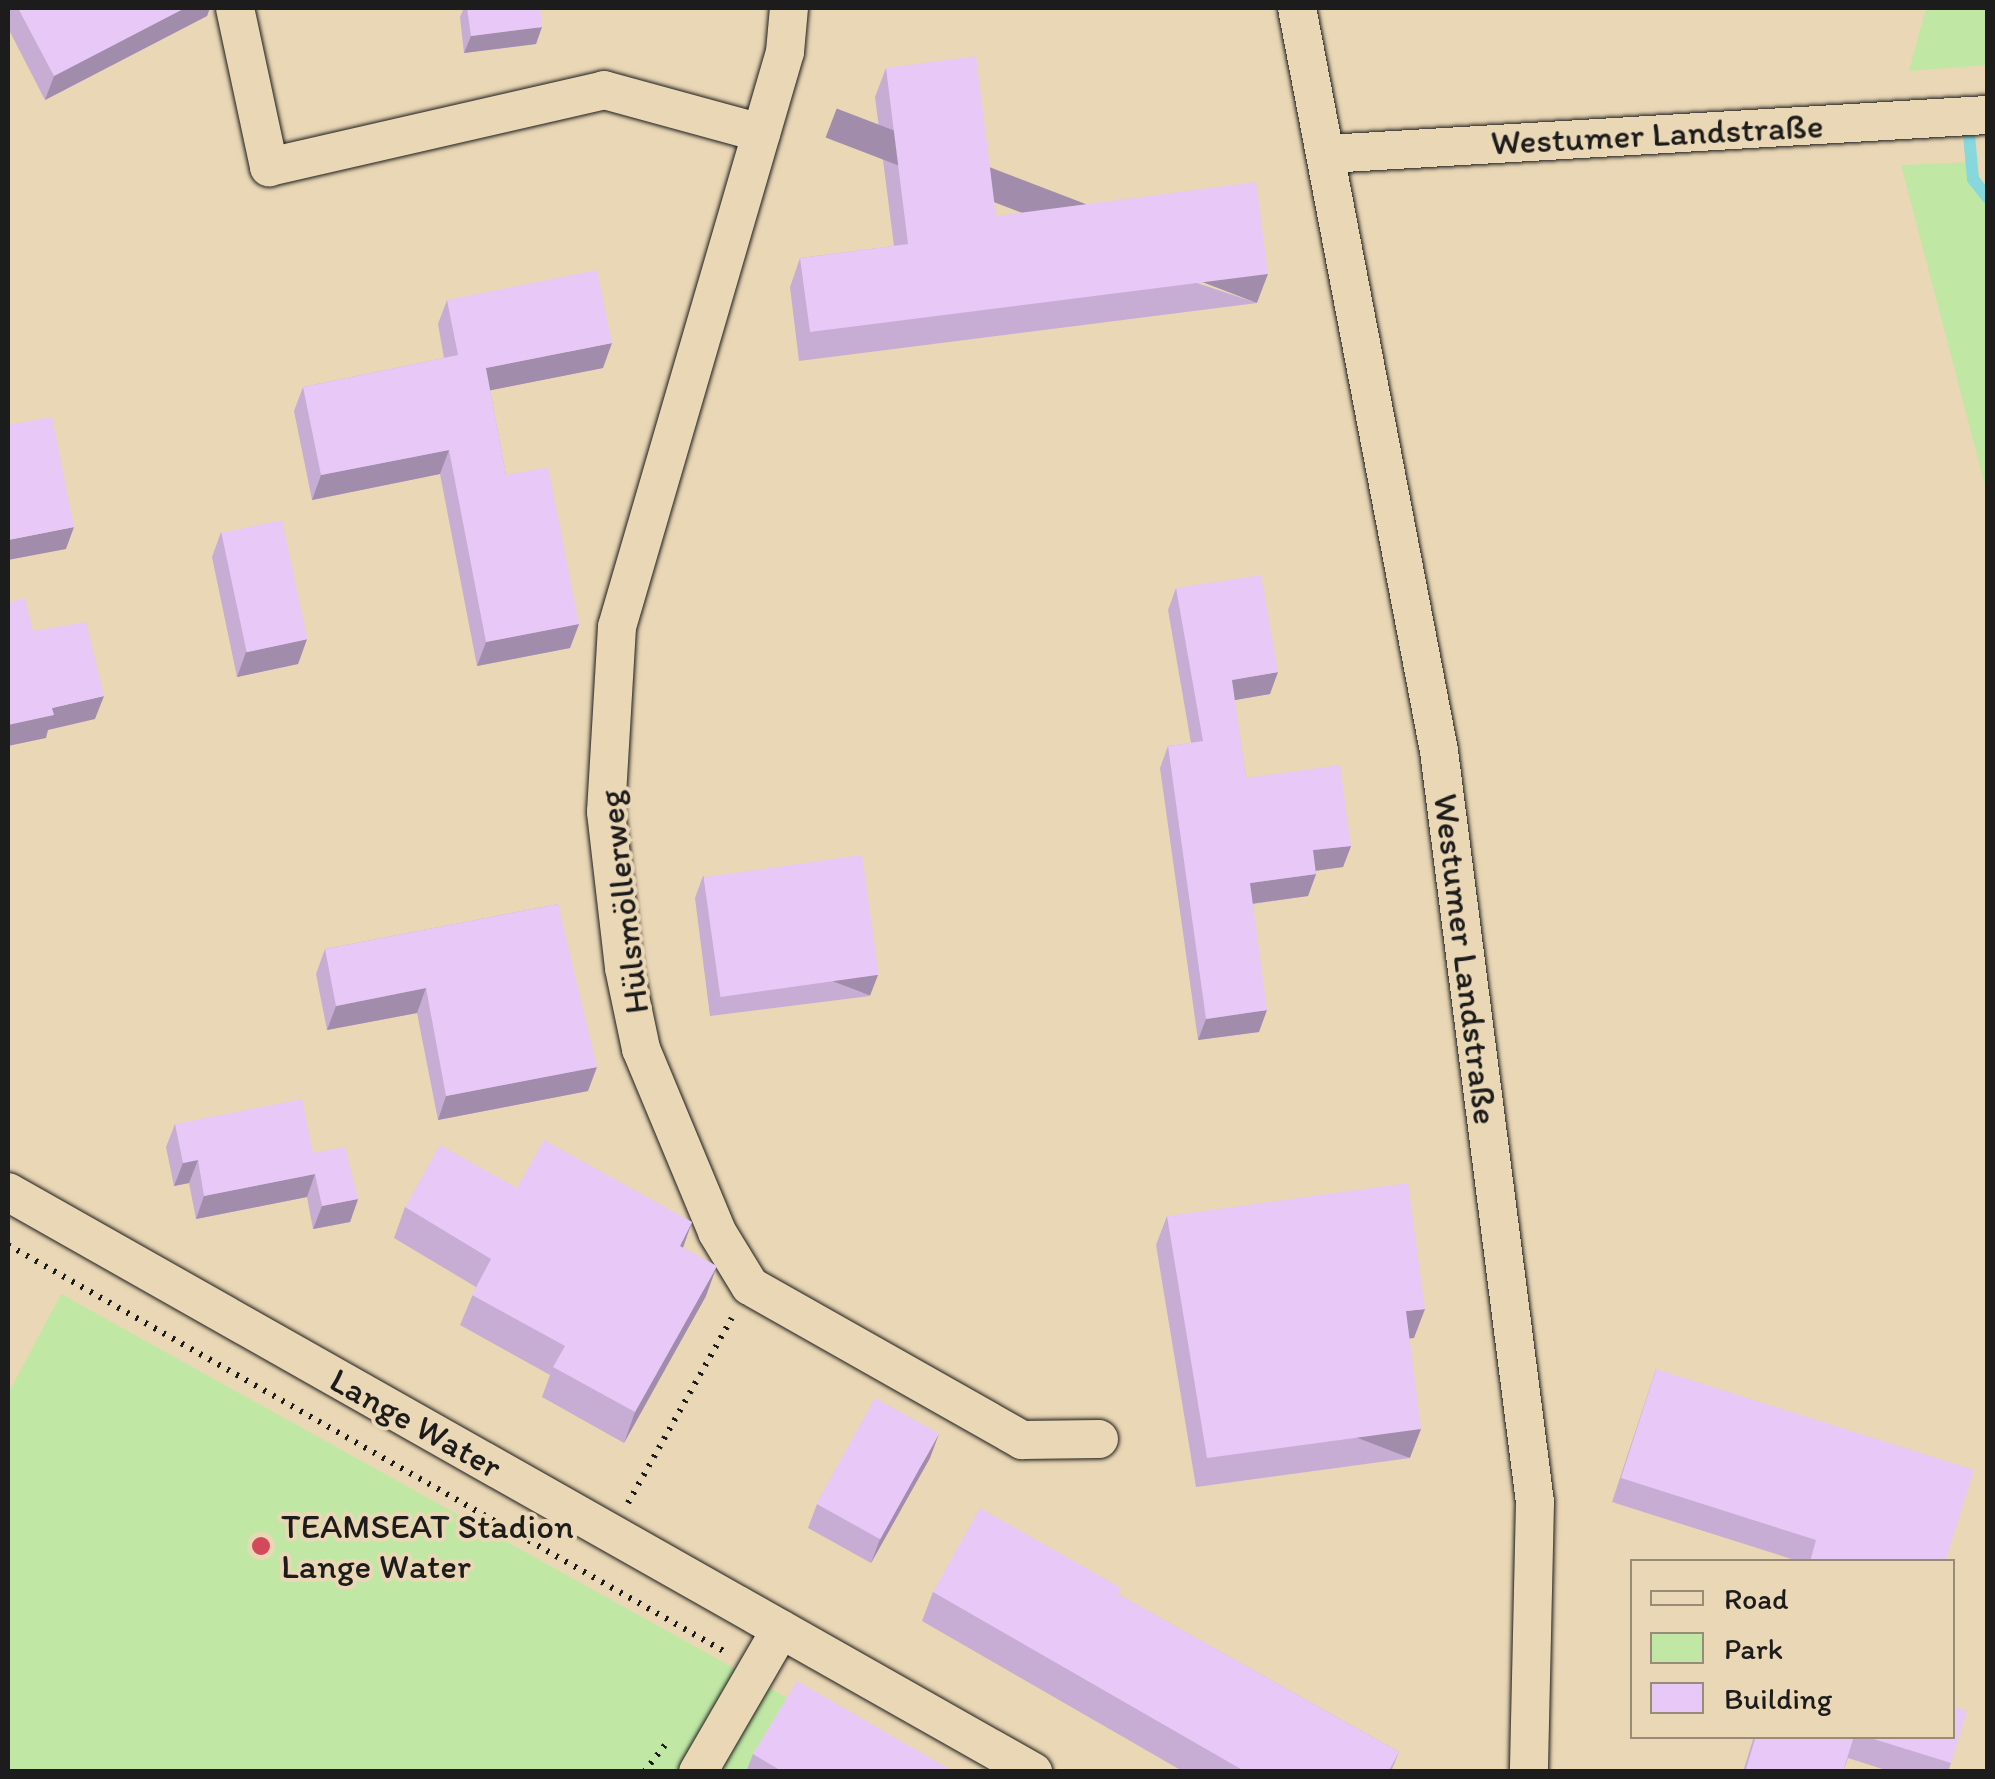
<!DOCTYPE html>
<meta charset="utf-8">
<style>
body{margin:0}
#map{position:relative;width:1995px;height:1779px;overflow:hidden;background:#ead7b5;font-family:Itim,sans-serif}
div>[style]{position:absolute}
.green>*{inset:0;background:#c0e8a4}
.stream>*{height:12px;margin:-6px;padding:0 6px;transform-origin:6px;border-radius:6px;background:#86d8dc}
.path>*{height:6px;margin-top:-3px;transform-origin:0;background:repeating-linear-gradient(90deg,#1c1c1c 0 2.5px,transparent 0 10.5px)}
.roads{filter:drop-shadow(0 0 2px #1c1c1c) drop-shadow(0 0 2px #1c1c1c)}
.minor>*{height:38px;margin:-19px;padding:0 19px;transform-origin:19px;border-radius:19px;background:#ead7b5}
.wall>*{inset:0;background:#c7acd4}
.shaded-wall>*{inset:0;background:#a28cac;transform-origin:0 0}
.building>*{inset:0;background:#e7c8f6;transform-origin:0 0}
.dots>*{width:28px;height:28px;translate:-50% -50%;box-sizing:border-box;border:5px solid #ead7b5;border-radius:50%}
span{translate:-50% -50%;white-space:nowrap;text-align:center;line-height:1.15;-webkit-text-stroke:8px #ead7b5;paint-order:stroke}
.street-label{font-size:35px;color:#1c1c1c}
.poi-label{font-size:35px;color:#1c1c1c}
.left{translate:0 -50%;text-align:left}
.frame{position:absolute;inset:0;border:10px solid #1c1c1c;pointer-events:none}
.legend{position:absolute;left:1630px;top:1559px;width:325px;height:180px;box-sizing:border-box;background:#ead7b5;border:2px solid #988c78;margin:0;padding:12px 18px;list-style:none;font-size:30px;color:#1c1c1c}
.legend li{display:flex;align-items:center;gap:20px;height:50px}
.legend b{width:50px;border:2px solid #988c78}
</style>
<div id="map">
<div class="green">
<i style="clip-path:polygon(1926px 8px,1987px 8px,1987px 65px,1909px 71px)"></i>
<i style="clip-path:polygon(1972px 162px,1988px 199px,1987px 493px,1901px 165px)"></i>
<i style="clip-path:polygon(61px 1294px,919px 1771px,8px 1772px,8px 1394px)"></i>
</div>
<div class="stream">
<i style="left:1969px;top:135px;width:44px;rotate:84.8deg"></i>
<i style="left:1973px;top:179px;width:24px;rotate:52deg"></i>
</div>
<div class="path">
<i style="left:8px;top:1245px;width:827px;rotate:29.57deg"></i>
<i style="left:628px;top:1503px;width:212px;rotate:-60.7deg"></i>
<i style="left:644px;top:1772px;width:34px;rotate:-52deg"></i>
</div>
<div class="roads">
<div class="minor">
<i style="left:235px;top:8px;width:163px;rotate:77.9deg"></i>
<i style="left:269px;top:167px;width:344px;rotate:-12.9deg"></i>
<i style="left:604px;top:90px;width:163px;rotate:15.3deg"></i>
<i style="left:789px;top:8px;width:44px;rotate:95.2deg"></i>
<i style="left:785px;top:52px;width:599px;rotate:106.29deg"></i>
<i style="left:617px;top:627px;width:185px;rotate:93.4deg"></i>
<i style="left:606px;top:812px;width:157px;rotate:83.4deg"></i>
<i style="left:624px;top:968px;width:83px;rotate:78.1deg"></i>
<i style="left:641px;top:1049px;width:198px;rotate:67.4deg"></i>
<i style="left:717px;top:1232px;width:63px;rotate:58.6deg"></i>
<i style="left:750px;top:1286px;width:313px;rotate:29.5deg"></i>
<i style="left:1022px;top:1440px;width:77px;rotate:-0.7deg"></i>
<i style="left:1297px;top:8px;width:756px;rotate:79.18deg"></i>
<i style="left:1439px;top:751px;width:757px;rotate:82.72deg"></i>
<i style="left:1535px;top:1502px;width:270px;rotate:91.3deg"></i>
<i style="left:1327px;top:154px;width:662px;rotate:-3.38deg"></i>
<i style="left:8px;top:1192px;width:1178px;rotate:29.5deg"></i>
<i style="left:698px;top:1772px;width:165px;rotate:-59.9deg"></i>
</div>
</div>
<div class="wall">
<i style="clip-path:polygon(8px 8px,210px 8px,207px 16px,45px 100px,8px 28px)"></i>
<i style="clip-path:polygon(464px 8px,540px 8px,536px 44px,464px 53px,460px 17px)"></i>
<i style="clip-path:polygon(886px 68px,996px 216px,1257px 303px,799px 361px,790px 287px,800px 258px,894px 246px,875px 97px)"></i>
<i style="clip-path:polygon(447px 300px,603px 368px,490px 390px,506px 475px,579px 624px,570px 648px,477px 666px,440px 474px,312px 500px,294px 411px,303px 387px,444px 358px,438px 324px)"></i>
<i style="clip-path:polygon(221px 532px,307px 639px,298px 664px,237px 677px,212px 557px)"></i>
<i style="clip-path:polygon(1176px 588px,1270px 694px,1234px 700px,1246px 778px,1351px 846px,1343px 867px,1316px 871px,1316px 874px,1308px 896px,1253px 904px,1259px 1032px,1198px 1040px,1160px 768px,1168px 746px,1191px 743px,1168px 610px)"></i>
<i style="clip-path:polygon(703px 876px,870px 996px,710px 1016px,695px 898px)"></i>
<i style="clip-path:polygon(558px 904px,588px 1091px,438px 1120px,417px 1013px,327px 1030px,316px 974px,325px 949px)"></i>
<i style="clip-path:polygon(175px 1124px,313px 1153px,358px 1199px,350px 1222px,313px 1229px,307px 1197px,196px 1219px,189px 1183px,174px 1186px,166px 1147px)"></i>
<i style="clip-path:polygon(517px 1188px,692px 1222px,683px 1248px,706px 1296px,624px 1443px,542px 1397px,550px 1375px,460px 1325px,476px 1287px,394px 1238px,405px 1207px)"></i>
<i style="clip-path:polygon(1167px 1216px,1414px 1338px,1409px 1338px,1410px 1458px,1196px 1487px,1156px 1245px)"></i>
<i style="clip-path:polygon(1656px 1369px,1945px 1562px,1801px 1562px,1612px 1502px)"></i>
<i style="clip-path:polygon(930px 1458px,871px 1563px,808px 1528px,817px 1504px)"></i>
<i style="clip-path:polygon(933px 1592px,1119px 1595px,1399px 1752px,1391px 1772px,1184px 1772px,922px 1621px)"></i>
<i style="clip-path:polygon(1754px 1736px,1952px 1736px,1951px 1763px,1948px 1772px,1892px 1772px,1848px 1758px,1843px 1772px,1743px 1772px)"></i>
<i style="clip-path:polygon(753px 1754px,954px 1772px,746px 1772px)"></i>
</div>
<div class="shaded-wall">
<i style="clip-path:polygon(185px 8px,210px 8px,207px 16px,45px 100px,54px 76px)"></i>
<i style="clip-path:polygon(542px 27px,536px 44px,464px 53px,471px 36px)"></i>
<i style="left:1268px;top:274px;width:31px;height:462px;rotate:111deg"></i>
<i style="clip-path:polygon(612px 343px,603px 368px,477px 393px,486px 368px)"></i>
<i style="clip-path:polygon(449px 450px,440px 474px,312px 500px,321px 475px)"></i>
<i style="clip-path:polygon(74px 527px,66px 549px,8px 560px,8px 540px)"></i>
<i style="clip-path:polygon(579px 624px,570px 648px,477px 666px,486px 642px)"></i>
<i style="clip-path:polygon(307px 639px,298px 664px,237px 677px,246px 652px)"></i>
<i style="clip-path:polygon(1278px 672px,1270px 694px,1224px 702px,1232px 680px)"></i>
<i style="clip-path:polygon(104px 696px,95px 719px,48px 730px,46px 738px,8px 746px,8px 725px,52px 708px)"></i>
<i style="clip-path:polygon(1351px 846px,1343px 867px,1305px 872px,1313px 850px)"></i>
<i style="clip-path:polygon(1316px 874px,1308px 896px,1242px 905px,1250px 883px)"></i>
<i style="left:878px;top:975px;width:22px;height:161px;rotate:111deg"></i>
<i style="clip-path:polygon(426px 988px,417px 1013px,327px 1030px,336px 1006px)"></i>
<i style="clip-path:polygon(1267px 1010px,1259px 1032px,1198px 1040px,1206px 1019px)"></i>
<i style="clip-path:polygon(597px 1067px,588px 1091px,438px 1120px,446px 1096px)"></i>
<i style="clip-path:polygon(198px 1160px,189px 1183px,174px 1186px,183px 1163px)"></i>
<i style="clip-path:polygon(315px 1174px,307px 1197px,196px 1219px,204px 1196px)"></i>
<i style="clip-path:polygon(358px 1199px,350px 1222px,313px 1229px,322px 1206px)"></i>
<i style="clip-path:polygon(692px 1222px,681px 1253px,680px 1246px)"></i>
<i style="clip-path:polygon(717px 1266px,706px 1296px,624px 1443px,635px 1412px)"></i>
<i style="clip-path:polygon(1425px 1309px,1414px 1338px,1395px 1340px,1406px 1311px)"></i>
<i style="left:1421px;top:1429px;width:31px;height:216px;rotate:111deg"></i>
<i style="clip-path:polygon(939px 1434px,930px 1458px,871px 1563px,880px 1539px)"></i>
</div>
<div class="building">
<i style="clip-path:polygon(18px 8px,185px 8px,54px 76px)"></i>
<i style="clip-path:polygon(467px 8px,540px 8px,542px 27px,471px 36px)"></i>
<i style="clip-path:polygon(976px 56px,996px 216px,1256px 182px,1268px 274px,810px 332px,800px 258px,908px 244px,886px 68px)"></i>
<i style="clip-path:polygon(597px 270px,612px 343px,486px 368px,506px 475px,548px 467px,579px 624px,486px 642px,449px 450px,321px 475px,303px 387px,458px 355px,447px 300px)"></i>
<i style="clip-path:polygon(52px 417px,74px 527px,8px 540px,8px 425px)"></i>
<i style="left:282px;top:520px;width:122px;height:62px;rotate:78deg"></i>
<i style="clip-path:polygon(1261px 575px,1278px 672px,1232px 680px,1246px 778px,1340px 765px,1351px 846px,1313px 850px,1316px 874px,1250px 883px,1267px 1010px,1206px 1019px,1168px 746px,1203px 741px,1176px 588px)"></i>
<i style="clip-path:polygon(25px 598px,33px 631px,86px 622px,104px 696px,52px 708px,54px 715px,8px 725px,8px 603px)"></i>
<i style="left:862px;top:855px;width:121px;height:160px;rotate:82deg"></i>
<i style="clip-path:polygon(558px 904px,597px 1067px,446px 1096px,426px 988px,336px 1006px,325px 949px)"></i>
<i style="clip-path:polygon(302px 1099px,313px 1153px,345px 1147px,358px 1199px,322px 1206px,315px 1174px,204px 1196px,198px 1160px,183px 1163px,175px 1124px)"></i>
<i style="clip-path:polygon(544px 1140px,692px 1222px,680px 1246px,717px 1266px,635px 1412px,553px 1367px,565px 1346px,472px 1295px,491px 1259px,405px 1207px,440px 1145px,517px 1188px)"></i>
<i style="clip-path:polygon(1408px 1183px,1425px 1309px,1406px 1311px,1421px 1429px,1207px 1458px,1167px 1216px)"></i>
<i style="clip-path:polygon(1656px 1369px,1974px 1470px,1945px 1562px,1885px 1562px,1880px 1560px,1879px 1562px,1810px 1562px,1816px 1540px,1621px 1478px)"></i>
<i style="left:875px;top:1398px;width:73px;height:121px;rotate:29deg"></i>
<i style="clip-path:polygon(980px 1508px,1121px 1588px,1118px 1594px,1399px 1752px,1388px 1772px,1246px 1772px,933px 1592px)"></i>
<i style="clip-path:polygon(797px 1681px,954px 1772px,783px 1772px,753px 1754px)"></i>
<i style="clip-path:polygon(1952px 1706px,1967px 1711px,1951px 1763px,1864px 1736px,1952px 1736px)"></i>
<i style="clip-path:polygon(1756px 1736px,1854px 1736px,1843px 1772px,1745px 1772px)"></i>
</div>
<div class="dots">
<i style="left:261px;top:1546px;background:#d1495b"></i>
</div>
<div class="street-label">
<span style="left:1657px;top:134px;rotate:-3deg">Westumer Landstraße</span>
<span style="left:623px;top:902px;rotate:-97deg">Hülsmöllerweg</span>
<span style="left:1466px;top:959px;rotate:83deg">Westumer Landstraße</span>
<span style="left:416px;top:1423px;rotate:29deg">Lange Water</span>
</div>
<div class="poi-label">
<span class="left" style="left:281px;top:1546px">TEAMSEAT Stadion<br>Lange Water</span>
</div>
<div class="frame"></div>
<ul class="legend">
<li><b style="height:12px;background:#ead7b5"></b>Road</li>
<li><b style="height:28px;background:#c0e8a4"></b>Park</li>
<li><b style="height:28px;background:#e7c8f6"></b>Building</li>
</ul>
</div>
